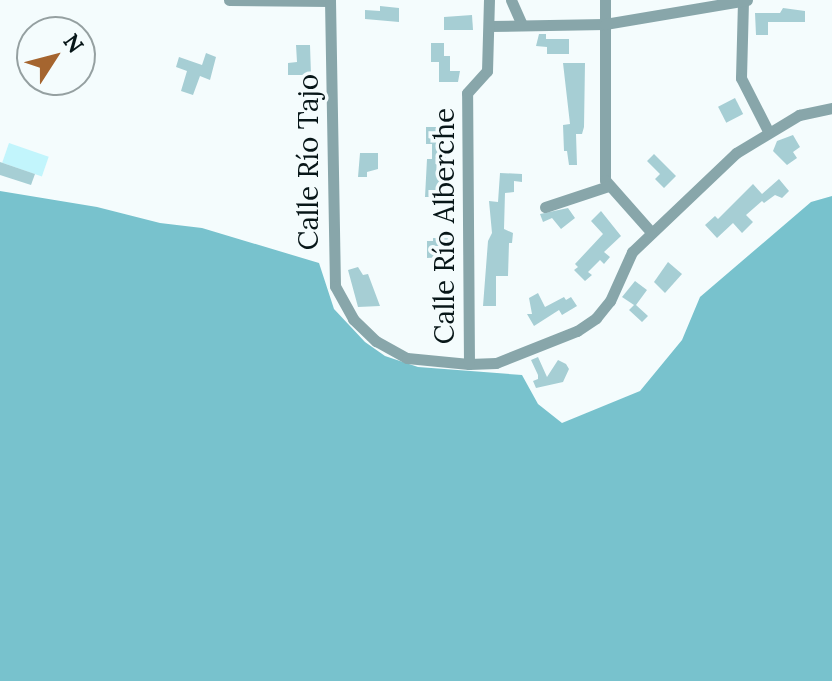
<!DOCTYPE html>
<meta charset="utf-8">
<style>
body{margin:0}
#map{position:relative;width:832px;height:681px;overflow:hidden;background:#f4fcfd;font-family:Lora,serif}
div>[style]{position:absolute}
.green>*{inset:0;background:#c2f5fc;transform-origin:0 0}
.forest>*{inset:0;background:#78c2cd}
.building>*{inset:0;background:#a6ced4;transform-origin:0 0}
.minor>*{height:11px;margin:-5.5px;padding:0 5.5px;transform-origin:5.5px;border-radius:5.5px;background:#88a6aa}
span{translate:-50% -50%;white-space:nowrap;text-align:center;line-height:1.15;-webkit-text-stroke:7px #f4fcfd;paint-order:stroke}
.street-label{font-size:28px;color:#071618}
.north{position:absolute;left:16px;top:16px;width:80px;height:80px;box-sizing:border-box;background:#f4fcfd;border:2px solid #95a0a1;border-radius:50%;rotate:54deg;font-size:22px;font-weight:700;line-height:32px;text-align:center;color:#071618}
.north::after{content:'';display:block;margin:auto;width:28px;height:36px;background:#a5652f;clip-path:polygon(50% 0,100% 100%,50% 72%,0 100%)}
</style>
<div id="map">
<div class="green">
<i style="left:9px;top:143px;width:42px;height:21px;rotate:19deg"></i>
</div>
<div class="forest">
<i style="clip-path:polygon(0 191px,97px 207px,160px 223px,202px 228px,319px 263px,334px 309px,365px 342px,385px 356px,418px 367px,522px 375px,538px 404px,562px 423px,640px 391px,682px 340px,700px 297px,811px 202px,832px 196px,832px 681px,0 681px)"></i>
</div>
<div class="building">
<i style="clip-path:polygon(380px 6px,399px 8px,399px 22px,365px 19px,365px 10px,380px 11px)"></i>
<i style="clip-path:polygon(783px 8px,805px 11px,805px 22px,768px 22px,768px 35px,756px 35px,755px 13px,780px 13px)"></i>
<i style="clip-path:polygon(472px 15px,473px 30px,444px 30px,444px 17px)"></i>
<i style="clip-path:polygon(539px 34px,546px 34px,546px 39px,569px 39px,569px 54px,547px 54px,547px 47px,536px 46px)"></i>
<i style="clip-path:polygon(431px 43px,444px 43px,444px 56px,450px 56px,450px 71px,460px 71px,458px 82px,439px 82px,439px 62px,431px 62px)"></i>
<i style="clip-path:polygon(296px 45px,310px 45px,311px 75px,288px 75px,288px 63px,297px 62px)"></i>
<i style="clip-path:polygon(206px 53px,216px 57px,210px 80px,200px 76px,193px 95px,181px 91px,187px 71px,176px 67px,179px 57px,202px 65px)"></i>
<i style="clip-path:polygon(563px 63px,585px 63px,584px 127px,582px 134px,576px 134px,577px 165px,569px 165px,567px 151px,564px 151px,563px 125px,570px 124px)"></i>
<i style="left:735px;top:98px;width:18px;height:19px;rotate:63deg"></i>
<i style="clip-path:polygon(426px 127px,450px 127px,450px 144px,444px 144px,447px 168px,444px 168px,444px 188px,439px 197px,425px 197px,427px 159px,432px 159px,432px 144px,426px 144px)"></i>
<i style="clip-path:polygon(793px 135px,800px 147px,793px 152px,797px 158px,787px 165px,773px 151px,777px 141px)"></i>
<i style="clip-path:polygon(360px 153px,378px 153px,378px 169px,367px 172px,367px 177px,358px 177px)"></i>
<i style="clip-path:polygon(654px 154px,676px 176px,664px 188px,655px 179px,660px 174px,647px 161px)"></i>
<i style="clip-path:polygon(0 162px,35px 174px,31px 185px,0 175px)"></i>
<i style="clip-path:polygon(500px 173px,522px 174px,522px 182px,514px 181px,514px 192px,505px 193px,504px 229px,513px 233px,512px 243px,509px 243px,508px 276px,496px 276px,496px 306px,483px 306px,488px 241px,492px 233px,489px 201px,498px 202px)"></i>
<i style="clip-path:polygon(779px 179px,789px 191px,782px 198px,775px 195px,764px 203px,762px 201px,746px 215px,753px 222px,742px 233px,733px 223px,717px 238px,705px 225px,715px 216px,718px 219px,753px 184px,762px 194px)"></i>
<i style="clip-path:polygon(568px 208px,575px 218px,561px 229px,552px 218px,543px 222px,540px 214px)"></i>
<i style="clip-path:polygon(601px 211px,621px 236px,604px 252px,610px 257px,604px 264px,600px 260px,588px 272px,592px 275px,585px 281px,574px 270px,578px 267px,575px 264px,603px 234px,591px 221px)"></i>
<i style="clip-path:polygon(433px 238px,448px 238px,443px 257px,427px 258px,427px 241px,433px 241px)"></i>
<i style="clip-path:polygon(668px 262px,682px 274px,665px 293px,654px 282px)"></i>
<i style="clip-path:polygon(358px 267px,363px 275px,368px 274px,380px 306px,358px 307px,348px 270px)"></i>
<i style="clip-path:polygon(635px 281px,647px 290px,636px 305px,648px 316px,642px 322px,629px 310px,634px 305px,622px 297px)"></i>
<i style="clip-path:polygon(538px 293px,545px 307px,564px 297px,566px 300px,571px 297px,577px 306px,562px 315px,559px 310px,534px 326px,527px 314px,532px 314px,529px 298px)"></i>
<i style="clip-path:polygon(538px 357px,547px 377px,558px 360px,566px 364px,569px 369px,563px 382px,536px 388px,533px 381px,538px 379px,538px 375px,531px 360px)"></i>
</div>
<div class="minor">
<i style="left:229px;top:0;width:101px;rotate:0.6deg"></i>
<i style="left:330px;top:0;width:286px;rotate:89deg"></i>
<i style="left:335px;top:286px;width:38px;rotate:61deg"></i>
<i style="left:353px;top:319px;width:32px;rotate:44deg"></i>
<i style="left:376px;top:341px;width:35px;rotate:29deg"></i>
<i style="left:407px;top:358px;width:62px;rotate:5.5deg"></i>
<i style="left:469px;top:364px;width:27px;rotate:-2deg"></i>
<i style="left:496px;top:363px;width:87px;rotate:-21.6deg"></i>
<i style="left:577px;top:331px;width:23px;rotate:-34deg"></i>
<i style="left:596px;top:318px;width:22px;rotate:-51deg"></i>
<i style="left:610px;top:301px;width:54px;rotate:-65.8deg"></i>
<i style="left:632px;top:252px;width:144px;rotate:-43.6deg"></i>
<i style="left:736px;top:153px;width:74px;rotate:-31.1deg"></i>
<i style="left:799px;top:115px;width:34px;rotate:-12deg"></i>
<i style="left:511px;top:0;width:27px;rotate:66deg"></i>
<i style="left:605px;top:0;width:180px;rotate:90deg"></i>
<i style="left:605px;top:180px;width:69px;rotate:48.5deg"></i>
<i style="left:743px;top:1px;width:77px;rotate:91.5deg"></i>
<i style="left:741px;top:78px;width:59px;rotate:63deg"></i>
<i style="left:489px;top:26px;width:116px;rotate:-1deg"></i>
<i style="left:605px;top:24px;width:144px;rotate:-9.6deg"></i>
<i style="left:545px;top:207px;width:66px;rotate:-18.4deg"></i>
<i style="left:469px;top:364px;width:271px;rotate:-90.4deg"></i>
<i style="left:467px;top:93px;width:30px;rotate:-48deg"></i>
<i style="left:487px;top:71px;width:71px;rotate:-88.4deg"></i>
</div>
<div class="street-label">
<span style="left:308px;top:162px;rotate:-90deg">Calle Río Tajo</span>
<span style="left:444px;top:226px;rotate:-90deg">Calle Río Alberche</span>
</div>
<div class="north">N</div>
</div>
